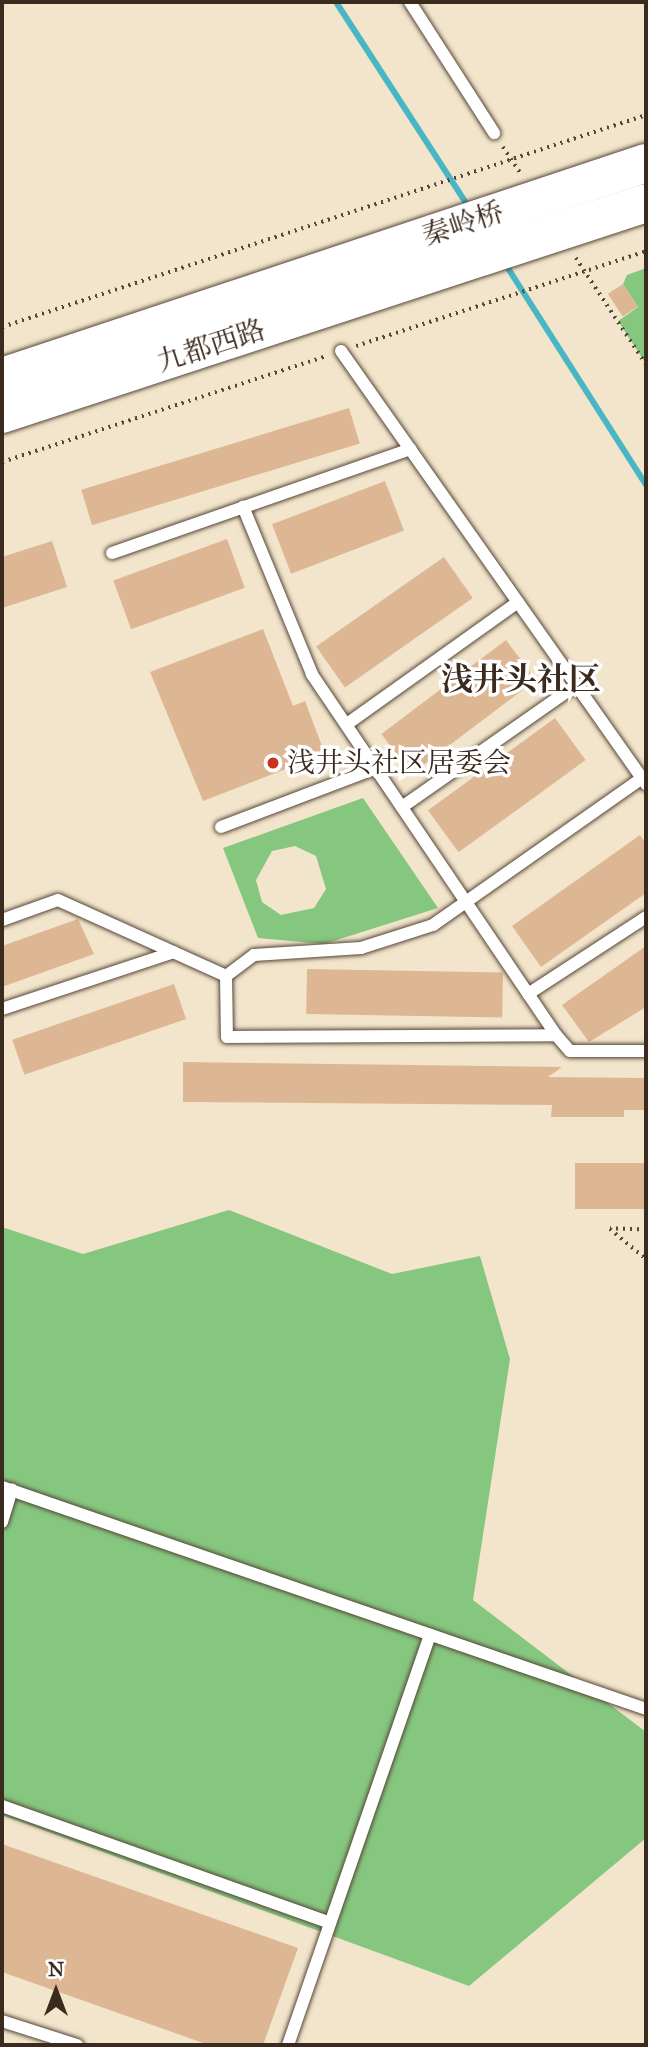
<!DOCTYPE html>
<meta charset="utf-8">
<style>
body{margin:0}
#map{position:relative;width:648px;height:2047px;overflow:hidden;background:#f2e5cb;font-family:"IM FELL Great Primer","Noto Serif SC",serif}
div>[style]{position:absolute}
.green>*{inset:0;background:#86c77f}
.stream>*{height:6px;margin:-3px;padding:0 3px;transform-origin:3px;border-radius:3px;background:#49b6c4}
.building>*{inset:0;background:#ddb794;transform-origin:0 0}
.path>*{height:3.5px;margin-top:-1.75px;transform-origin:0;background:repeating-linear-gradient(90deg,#564638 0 2px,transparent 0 7px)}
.roads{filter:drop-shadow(0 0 2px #564638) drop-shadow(0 0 2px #564638)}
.service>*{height:12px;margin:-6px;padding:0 6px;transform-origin:6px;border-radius:6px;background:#fff}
.primary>*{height:38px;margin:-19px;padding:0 19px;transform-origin:19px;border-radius:19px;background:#fff}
.dots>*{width:19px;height:19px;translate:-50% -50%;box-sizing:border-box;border:4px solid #fff;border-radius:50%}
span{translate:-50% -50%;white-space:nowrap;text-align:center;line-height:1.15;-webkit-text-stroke:7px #fff;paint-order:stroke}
.street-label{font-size:28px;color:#3b2a1e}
.poi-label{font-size:28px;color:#3b2a1e}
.left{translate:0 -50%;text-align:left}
.quarter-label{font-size:32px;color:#3b2a1e;font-weight:700}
.frame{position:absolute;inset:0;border:4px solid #3b2a1e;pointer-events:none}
.north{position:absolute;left:21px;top:1956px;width:70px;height:70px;-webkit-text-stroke:5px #fff;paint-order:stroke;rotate:0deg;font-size:19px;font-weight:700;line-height:28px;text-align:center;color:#3b2a1e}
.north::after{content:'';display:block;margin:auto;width:24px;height:32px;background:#3b2a1e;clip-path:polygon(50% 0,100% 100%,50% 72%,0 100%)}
</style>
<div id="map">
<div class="green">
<i style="clip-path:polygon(646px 268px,646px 364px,618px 321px,638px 307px,623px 284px,627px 275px)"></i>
<i style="clip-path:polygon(evenodd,363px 798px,438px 908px,324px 944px,258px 938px,223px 848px,363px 798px,295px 846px,316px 856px,326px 889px,314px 908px,281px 915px,262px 902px,256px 880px,272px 851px,295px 846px)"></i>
<i style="clip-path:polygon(229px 1210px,392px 1274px,480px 1256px,510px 1359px,473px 1600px,646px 1732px,646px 1838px,469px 1986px,2px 1815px,2px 1227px,83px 1254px)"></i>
</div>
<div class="stream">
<i style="left:336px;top:2px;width:247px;rotate:57.1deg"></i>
<i style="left:504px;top:262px;width:264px;rotate:57.5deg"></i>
</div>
<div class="building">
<i style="left:623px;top:284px;width:27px;height:18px;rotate:57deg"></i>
<i style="left:349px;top:408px;width:37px;height:280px;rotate:73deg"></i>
<i style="left:385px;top:481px;width:53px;height:121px;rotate:69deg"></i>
<i style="left:227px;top:539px;width:52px;height:121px;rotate:70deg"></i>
<i style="clip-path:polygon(52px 541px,67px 587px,2px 608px,2px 557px)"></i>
<i style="left:444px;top:557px;width:50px;height:156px;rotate:55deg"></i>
<i style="clip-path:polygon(263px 629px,293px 706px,305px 701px,325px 754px,203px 801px,150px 672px)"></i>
<i style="left:506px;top:640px;width:50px;height:156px;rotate:53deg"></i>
<i style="left:555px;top:718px;width:52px;height:157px;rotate:54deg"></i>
<i style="clip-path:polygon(640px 835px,646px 844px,646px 893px,541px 967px,512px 926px)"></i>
<i style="clip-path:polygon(78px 919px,94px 954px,2px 987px,2px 946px)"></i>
<i style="clip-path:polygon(646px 946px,646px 1007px,589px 1042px,562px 1005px)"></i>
<i style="left:307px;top:969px;width:196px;height:45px;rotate:1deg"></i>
<i style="left:174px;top:984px;width:37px;height:171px;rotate:71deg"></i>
<i style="clip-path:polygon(183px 1062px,562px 1067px,548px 1077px,646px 1078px,646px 1110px,624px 1110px,624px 1117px,551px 1117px,552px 1105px,183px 1102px)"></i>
<i style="left:575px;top:1163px;width:71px;height:46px"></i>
<i style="clip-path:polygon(2px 1844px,298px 1948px,263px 2045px,209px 2045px,2px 1972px)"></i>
</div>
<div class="path">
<i style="left:503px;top:147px;width:34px;rotate:56deg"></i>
<i style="left:576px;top:258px;width:127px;rotate:56.6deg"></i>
<i style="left:2px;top:327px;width:678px;rotate:-18.22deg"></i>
<i style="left:356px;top:346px;width:305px;rotate:-18.1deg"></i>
<i style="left:2px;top:462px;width:341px;rotate:-18.1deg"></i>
<i style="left:646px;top:1230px;width:36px;rotate:-178deg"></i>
<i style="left:610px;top:1229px;width:47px;rotate:39.8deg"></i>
</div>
<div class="roads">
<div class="service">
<i style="left:410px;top:2px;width:156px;rotate:57.3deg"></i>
<i style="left:341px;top:351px;width:530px;rotate:54.84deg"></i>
<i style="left:112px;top:553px;width:316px;rotate:-19.2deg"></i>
<i style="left:347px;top:724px;width:210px;rotate:-35.5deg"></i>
<i style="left:402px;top:807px;width:213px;rotate:-35deg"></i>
<i style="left:221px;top:827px;width:166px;rotate:-20.8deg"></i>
<i style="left:2px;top:920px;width:59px;rotate:-19.7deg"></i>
<i style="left:58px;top:900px;width:184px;rotate:24.3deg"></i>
<i style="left:226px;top:976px;width:61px;rotate:89.1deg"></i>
<i style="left:227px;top:1037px;width:329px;rotate:-0.3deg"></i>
<i style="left:556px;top:1035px;width:436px;rotate:-124.1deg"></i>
<i style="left:312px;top:674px;width:181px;rotate:-112.4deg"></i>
<i style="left:226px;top:976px;width:35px;rotate:-37deg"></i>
<i style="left:254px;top:955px;width:107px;rotate:-3.7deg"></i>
<i style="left:361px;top:948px;width:76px;rotate:-17.7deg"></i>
<i style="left:433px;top:925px;width:256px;rotate:-35.1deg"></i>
<i style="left:528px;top:994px;width:141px;rotate:-33.1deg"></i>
<i style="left:2px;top:1009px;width:181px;rotate:-18.3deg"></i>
<i style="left:556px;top:1035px;width:21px;rotate:49deg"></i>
<i style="left:570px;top:1051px;width:76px"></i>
<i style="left:2px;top:1487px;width:681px;rotate:19.02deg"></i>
<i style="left:2px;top:1522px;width:34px;rotate:-73deg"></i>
<i style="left:2px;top:1806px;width:348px;rotate:19.6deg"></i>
<i style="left:2px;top:2021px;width:79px;rotate:17.7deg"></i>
<i style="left:288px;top:2045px;width:434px;rotate:-70.9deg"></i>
</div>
<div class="primary">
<i style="left:2px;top:377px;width:679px;rotate:-18.38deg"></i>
<i style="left:2px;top:414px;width:678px;rotate:-18.14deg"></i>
</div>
</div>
<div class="dots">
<i style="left:273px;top:763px;background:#c8321e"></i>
</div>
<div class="street-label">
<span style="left:463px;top:224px;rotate:-18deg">秦岭桥</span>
<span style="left:211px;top:346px;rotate:-18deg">九都西路</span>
</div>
<div class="poi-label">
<span class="left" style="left:287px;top:763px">浅井头社区居委会</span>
</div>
<div class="quarter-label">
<span style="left:521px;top:680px">浅井头社区</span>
</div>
<div class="frame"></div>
<div class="north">N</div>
</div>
